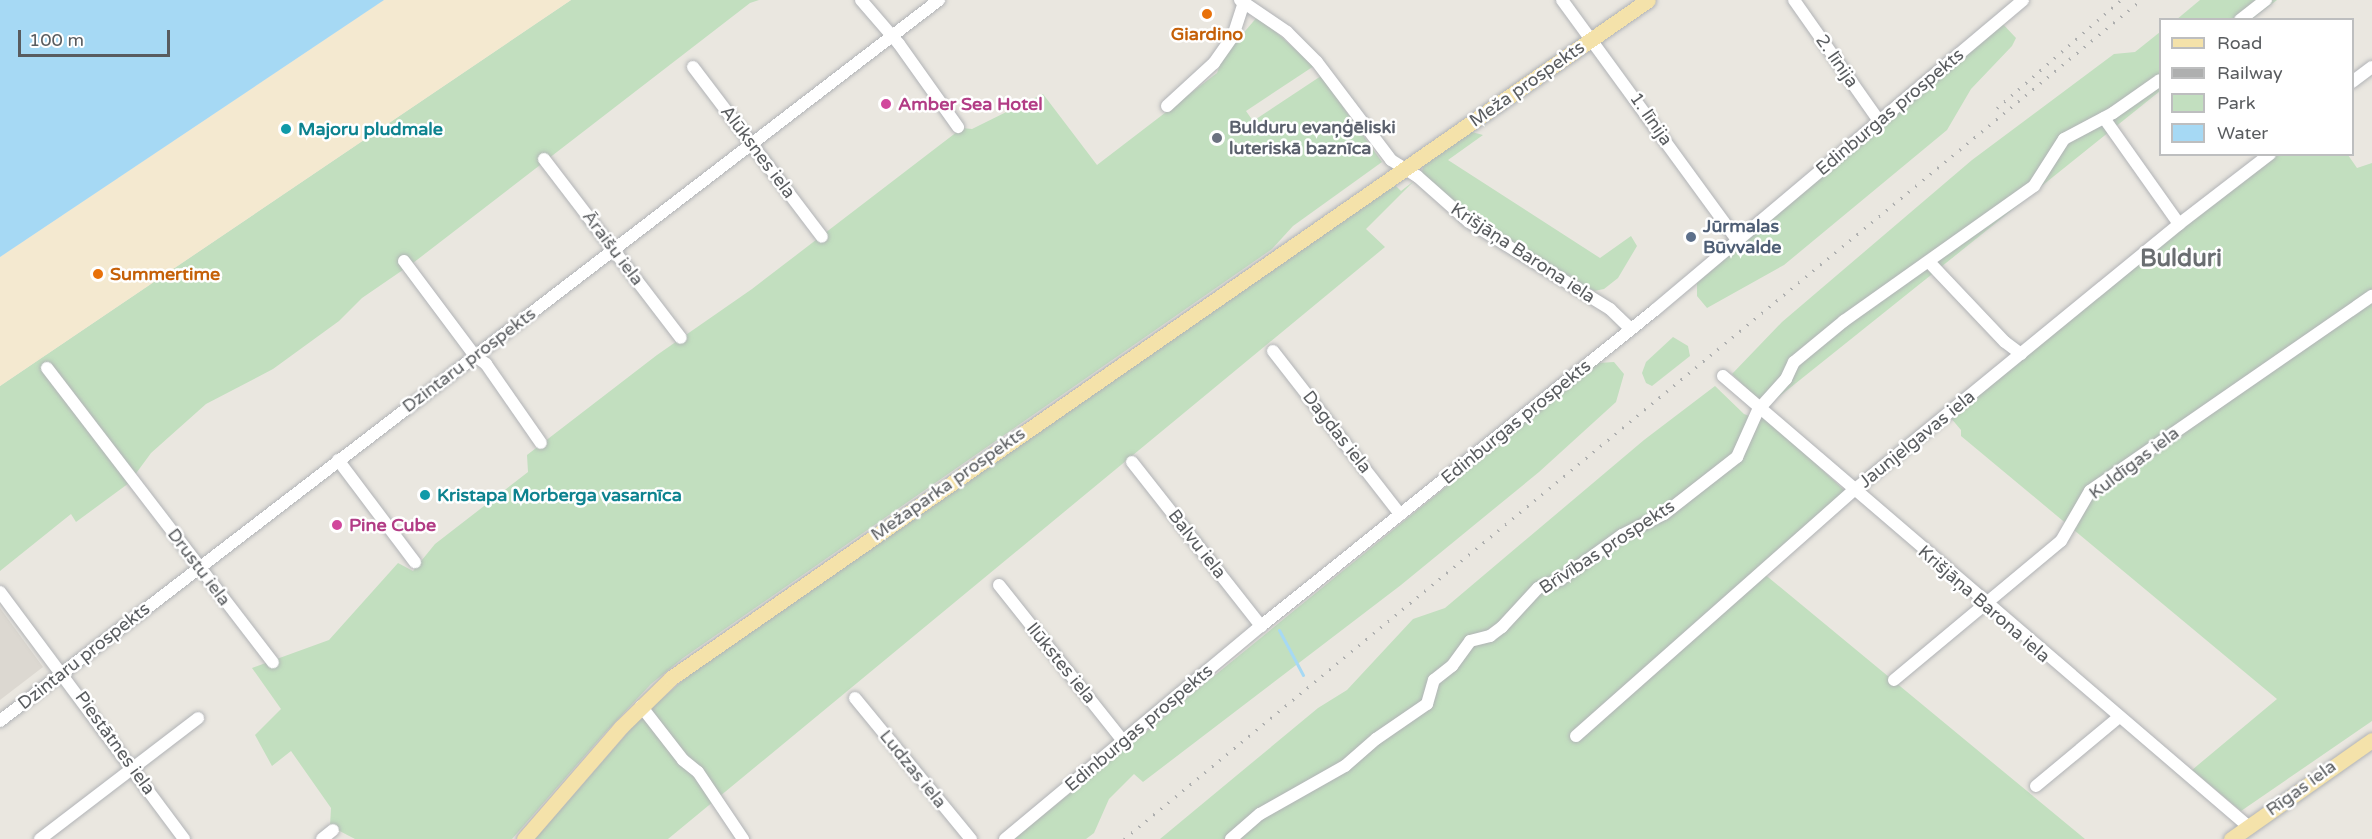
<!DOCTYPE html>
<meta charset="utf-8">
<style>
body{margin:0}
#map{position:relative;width:2372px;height:839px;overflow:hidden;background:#eae7e0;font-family:"Varela Round",sans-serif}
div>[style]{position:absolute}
.education>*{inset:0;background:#dcd8d1}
.green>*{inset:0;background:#c2dfbf}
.sand>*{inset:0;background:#f4e9d0}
.water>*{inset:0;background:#a6d9f4}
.stream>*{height:3px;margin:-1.5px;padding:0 1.5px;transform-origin:1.5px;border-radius:1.5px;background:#a6d9f4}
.roads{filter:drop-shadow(0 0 2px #b1b3b6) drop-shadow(0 0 2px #b1b3b6)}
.minor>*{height:12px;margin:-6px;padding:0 6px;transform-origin:6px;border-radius:6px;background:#fff}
.major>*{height:15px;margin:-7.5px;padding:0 7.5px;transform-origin:7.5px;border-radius:7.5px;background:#f4e2aa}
.rail>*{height:3px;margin-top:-1.5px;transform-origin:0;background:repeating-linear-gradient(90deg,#aeafaf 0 1.5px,transparent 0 9.5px)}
.dots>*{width:16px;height:16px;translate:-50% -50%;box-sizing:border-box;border:3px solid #fff;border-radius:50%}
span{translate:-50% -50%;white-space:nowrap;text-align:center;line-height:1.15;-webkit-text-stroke:5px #fff;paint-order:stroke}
.food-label{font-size:18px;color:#c56008;font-weight:700}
.left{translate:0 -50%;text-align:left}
.street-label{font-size:18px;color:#595c5f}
.hotel-label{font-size:18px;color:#b23c85;font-weight:700}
.worship-label{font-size:18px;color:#5b616d;font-weight:700}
.culture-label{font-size:18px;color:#0d838f;font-weight:700}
.service-label{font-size:18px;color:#4e5e75;font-weight:700}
.district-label{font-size:24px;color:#6a6e71;font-weight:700}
.legend{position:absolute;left:2159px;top:18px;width:195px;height:138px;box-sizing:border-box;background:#fff;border:2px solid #bdbebf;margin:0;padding:8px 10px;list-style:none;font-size:18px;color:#595c5f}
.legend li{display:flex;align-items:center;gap:12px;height:30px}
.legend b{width:30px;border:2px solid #bdbebf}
.scale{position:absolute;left:18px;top:30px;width:152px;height:27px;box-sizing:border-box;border:3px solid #595c5f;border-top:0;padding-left:8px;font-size:18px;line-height:21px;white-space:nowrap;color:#595c5f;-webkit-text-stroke:4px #fff;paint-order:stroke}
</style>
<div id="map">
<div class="education">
<i style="clip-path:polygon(0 608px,43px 667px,0 700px)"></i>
</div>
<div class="green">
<i style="clip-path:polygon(571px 0,759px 0,750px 3px,413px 263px,362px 298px,339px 321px,273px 369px,206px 404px,151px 453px,129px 483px,76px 522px,71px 514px,0 571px,0 386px)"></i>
<i style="clip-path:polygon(2200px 0,2277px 0,2252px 19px,2176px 20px)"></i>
<i style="clip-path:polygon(1258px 16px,1314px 66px,1246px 111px,1253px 121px,1321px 76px,1382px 162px,1293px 226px,1272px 249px,683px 658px,651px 684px,603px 735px,512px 839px,355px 839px,330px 826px,331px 808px,291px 751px,272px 766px,255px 735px,281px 709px,252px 668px,329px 640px,398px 563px,413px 571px,435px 544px,528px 472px,527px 455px,657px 355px,752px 289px,962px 128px,972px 129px,1043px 94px,1097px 165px,1217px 73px,1223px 57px)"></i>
<i style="clip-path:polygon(2001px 22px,2016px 38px,2012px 46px,1971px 89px,1947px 130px,1784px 265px,1707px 308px,1697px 296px,1697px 283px)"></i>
<i style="clip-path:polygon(2160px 32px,2160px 91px,1941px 267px,1766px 407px,1732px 374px,1782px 322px,1972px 160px,2114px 54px,2135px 52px)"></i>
<i style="clip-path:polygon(1472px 132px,1483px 135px,1448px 160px,1600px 258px,1631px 236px,1637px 246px,1618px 278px,1604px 289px,1594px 291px,1474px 221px,1422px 173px,1423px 166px)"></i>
<i style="clip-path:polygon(2270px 155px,2348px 155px,2357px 168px,2372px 163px,2372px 721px,2241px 811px,2192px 770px,2277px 699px,1961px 436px,1961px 430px,1950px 417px)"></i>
<i style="clip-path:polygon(1414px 181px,1366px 229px,1385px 247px,668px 839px,535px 839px,643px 715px,704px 662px,1395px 185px,1401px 191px)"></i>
<i style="clip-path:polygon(1673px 337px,1688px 346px,1690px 356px,1652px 386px,1646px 383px,1642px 373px,1646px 362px)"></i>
<i style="clip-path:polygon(1614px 362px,1624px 374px,1616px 402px,1539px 472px,1401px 585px,1143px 782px,1134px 774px,1109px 799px,1094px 833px,1086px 839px,1014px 839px,1598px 363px)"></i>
<i style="clip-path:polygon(1715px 386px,1744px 414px,1754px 418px,1758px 410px,1845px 491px,1757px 568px,2085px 839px,1160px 839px,1318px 708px,1347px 690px,1413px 619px,1445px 608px,1644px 440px)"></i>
</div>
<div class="sand">
<i style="clip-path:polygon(384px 0,571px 0,0 386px,0 257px)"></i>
</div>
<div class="water">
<i style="clip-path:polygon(0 0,384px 0,0 257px)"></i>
</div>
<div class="stream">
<i style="left:1279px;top:630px;width:51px;rotate:61.9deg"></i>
</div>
<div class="roads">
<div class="minor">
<i style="left:861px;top:0;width:58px;rotate:49.2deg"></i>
<i style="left:899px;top:44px;width:102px;rotate:54.6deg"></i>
<i style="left:1240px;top:0;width:57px;rotate:34.2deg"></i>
<i style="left:1287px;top:32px;width:42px;rotate:45deg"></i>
<i style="left:1317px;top:62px;width:123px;rotate:52.9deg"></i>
<i style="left:1391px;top:160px;width:31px;rotate:32deg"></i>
<i style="left:1417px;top:176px;width:69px;rotate:41.5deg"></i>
<i style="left:1469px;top:222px;width:166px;rotate:31.7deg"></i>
<i style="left:1610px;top:309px;width:29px;rotate:44deg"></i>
<i style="left:1562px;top:0;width:297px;rotate:53.9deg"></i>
<i style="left:1794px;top:0;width:148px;rotate:54.9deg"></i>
<i style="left:2240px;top:20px;width:33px;rotate:-38deg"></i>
<i style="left:693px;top:67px;width:213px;rotate:52.8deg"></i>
<i style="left:2352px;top:82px;width:25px;rotate:-37deg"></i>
<i style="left:1167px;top:106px;width:64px;rotate:-42.5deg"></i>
<i style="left:1214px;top:63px;width:33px;rotate:-55deg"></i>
<i style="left:1233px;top:36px;width:38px;rotate:-72deg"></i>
<i style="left:2104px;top:118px;width:130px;rotate:54.7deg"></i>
<i style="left:544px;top:159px;width:225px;rotate:52.6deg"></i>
<i style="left:404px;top:261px;width:119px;rotate:53.2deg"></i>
<i style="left:475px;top:356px;width:14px;rotate:36deg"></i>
<i style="left:486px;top:364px;width:96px;rotate:55.2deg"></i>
<i style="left:1929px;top:262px;width:110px;rotate:46.5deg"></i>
<i style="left:2005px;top:342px;width:20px;rotate:37deg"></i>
<i style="left:1273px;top:351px;width:207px;rotate:52.1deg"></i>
<i style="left:47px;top:368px;width:371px;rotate:52.5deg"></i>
<i style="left:1723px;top:376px;width:693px;rotate:40.61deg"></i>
<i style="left:338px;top:460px;width:128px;rotate:53deg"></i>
<i style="left:1132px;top:462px;width:209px;rotate:51.8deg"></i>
<i style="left:999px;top:585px;width:199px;rotate:51.5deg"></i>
<i style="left:0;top:592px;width:308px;rotate:53.3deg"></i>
<i style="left:1894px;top:680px;width:217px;rotate:-39.8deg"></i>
<i style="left:2061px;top:541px;width:58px;rotate:-59.9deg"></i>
<i style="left:2090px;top:491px;width:343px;rotate:-34.7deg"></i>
<i style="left:855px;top:698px;width:183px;rotate:50.6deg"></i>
<i style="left:641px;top:706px;width:68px;rotate:52.1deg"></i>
<i style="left:683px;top:760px;width:19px;rotate:39deg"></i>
<i style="left:698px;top:772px;width:81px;rotate:56.1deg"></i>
<i style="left:0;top:721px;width:1184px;rotate:-37.52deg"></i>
<i style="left:1576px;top:736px;width:370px;rotate:-41.5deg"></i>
<i style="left:1853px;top:491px;width:421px;rotate:-39.3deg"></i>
<i style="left:2179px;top:224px;width:115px;rotate:-37.6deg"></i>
<i style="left:2036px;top:786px;width:107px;rotate:-39.7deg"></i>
<i style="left:40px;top:839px;width:199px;rotate:-37.4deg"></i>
<i style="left:322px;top:839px;width:14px;rotate:-39deg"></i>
<i style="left:1005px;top:839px;width:333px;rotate:-39.8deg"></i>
<i style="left:1261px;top:626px;width:505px;rotate:-38.73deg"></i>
<i style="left:1655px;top:310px;width:481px;rotate:-40.1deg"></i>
<i style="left:1231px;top:839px;width:38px;rotate:-41deg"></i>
<i style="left:1260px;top:814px;width:98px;rotate:-29.5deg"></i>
<i style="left:1345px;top:766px;width:41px;rotate:-41.1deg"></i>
<i style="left:1376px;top:739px;width:62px;rotate:-34.5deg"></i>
<i style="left:1427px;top:704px;width:25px;rotate:-74deg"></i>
<i style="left:1434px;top:680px;width:23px;rotate:-38deg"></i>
<i style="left:1452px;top:666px;width:31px;rotate:-54deg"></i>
<i style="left:1470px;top:641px;width:21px;rotate:-14deg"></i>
<i style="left:1490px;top:636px;width:15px;rotate:-37deg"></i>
<i style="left:1502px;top:627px;width:53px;rotate:-47.3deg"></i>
<i style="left:1538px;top:588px;width:25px;rotate:-21deg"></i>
<i style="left:1561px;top:579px;width:75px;rotate:-35.8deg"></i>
<i style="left:1622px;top:535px;width:47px;rotate:-26.6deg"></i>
<i style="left:1664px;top:514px;width:93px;rotate:-38deg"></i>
<i style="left:1737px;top:457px;width:51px;rotate:-65.9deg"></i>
<i style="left:1758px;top:410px;width:42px;rotate:-47.9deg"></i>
<i style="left:1786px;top:379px;width:19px;rotate:-65deg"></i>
<i style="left:1794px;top:362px;width:65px;rotate:-39.4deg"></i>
<i style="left:1844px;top:321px;width:233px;rotate:-35.4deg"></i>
<i style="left:2034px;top:186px;width:56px;rotate:-57.4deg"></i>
<i style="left:2064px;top:139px;width:55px;rotate:-28deg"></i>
<i style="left:2113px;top:113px;width:57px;rotate:-35.1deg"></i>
</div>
<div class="major">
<i style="left:524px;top:839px;width:148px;rotate:-49.1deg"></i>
<i style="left:621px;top:727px;width:70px;rotate:-44.4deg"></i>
<i style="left:671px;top:678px;width:1189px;rotate:-34.76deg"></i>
<i style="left:2231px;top:839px;width:172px;rotate:-35.1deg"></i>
</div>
</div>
<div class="rail">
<i style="left:1997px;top:108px;width:164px;rotate:-41.1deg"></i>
<i style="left:1124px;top:839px;width:1318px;rotate:-39.52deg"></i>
</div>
<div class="dots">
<i style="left:1207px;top:14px;background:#e8710a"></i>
<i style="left:886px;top:104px;background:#d1479c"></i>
<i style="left:286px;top:129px;background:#0f9aa8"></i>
<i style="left:1217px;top:138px;background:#6b7280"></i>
<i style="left:1691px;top:237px;background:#5c6f8a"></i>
<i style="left:98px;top:274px;background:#e8710a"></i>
<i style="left:425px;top:495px;background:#0f9aa8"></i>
<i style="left:337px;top:525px;background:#d1479c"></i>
</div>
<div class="food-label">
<span style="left:1207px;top:34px">Giardino</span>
<span class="left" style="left:110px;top:274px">Summertime</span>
</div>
<div class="street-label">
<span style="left:1837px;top:61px;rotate:55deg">2. līnija</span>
<span style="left:1527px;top:84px;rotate:-35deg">Meža prospekts</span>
<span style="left:1890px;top:112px;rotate:-40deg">Edinburgas prospekts</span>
<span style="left:1651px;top:119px;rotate:55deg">1. līnija</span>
<span style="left:758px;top:152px;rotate:53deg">Alūksnes iela</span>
<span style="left:613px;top:248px;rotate:53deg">Āraišu iela</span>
<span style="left:1523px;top:253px;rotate:33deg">Krišjāņa Barona iela</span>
<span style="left:469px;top:360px;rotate:-37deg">Dzintaru prospekts</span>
<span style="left:1516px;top:422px;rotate:-39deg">Edinburgas prospekts</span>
<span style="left:1337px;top:432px;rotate:52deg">Dagdas iela</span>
<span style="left:1917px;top:439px;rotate:-39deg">Jaunjelgavas iela</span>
<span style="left:2134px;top:463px;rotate:-37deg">Kuldīgas iela</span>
<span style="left:948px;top:484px;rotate:-35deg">Mežaparka prospekts</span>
<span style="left:1197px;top:544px;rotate:52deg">Balvu iela</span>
<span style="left:1607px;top:547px;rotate:-33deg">Brīvības prospekts</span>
<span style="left:199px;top:567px;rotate:53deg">Drustu iela</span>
<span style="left:1984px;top:604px;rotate:41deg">Krišjāņa Barona iela</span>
<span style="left:84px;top:656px;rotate:-38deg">Dzintaru prospekts</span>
<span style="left:1061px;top:663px;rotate:51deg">Ilūkstes iela</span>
<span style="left:1139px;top:728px;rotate:-40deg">Edinburgas prospekts</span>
<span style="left:115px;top:743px;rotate:54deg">Piestātnes iela</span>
<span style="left:913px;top:769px;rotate:51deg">Ludzas iela</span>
<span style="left:2301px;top:788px;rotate:-36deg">Rīgas iela</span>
</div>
<div class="hotel-label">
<span class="left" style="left:898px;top:104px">Amber Sea Hotel</span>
<span class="left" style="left:349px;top:525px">Pine Cube</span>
</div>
<div class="worship-label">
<span class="left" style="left:1229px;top:138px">Bulduru evaņģēliski<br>luteriskā baznīca</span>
</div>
<div class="culture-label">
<span class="left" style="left:298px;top:129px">Majoru pludmale</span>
<span class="left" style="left:437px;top:495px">Kristapa Morberga vasarnīca</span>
</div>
<div class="service-label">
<span class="left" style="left:1703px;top:237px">Jūrmalas<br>Būvvalde</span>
</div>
<div class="district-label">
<span style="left:2181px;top:259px">Bulduri</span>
</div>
<ul class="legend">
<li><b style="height:8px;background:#f4e2aa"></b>Road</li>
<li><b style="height:8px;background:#aeafaf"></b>Railway</li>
<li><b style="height:16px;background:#c2dfbf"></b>Park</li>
<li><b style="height:16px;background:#a6d9f4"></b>Water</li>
</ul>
<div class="scale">100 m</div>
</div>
